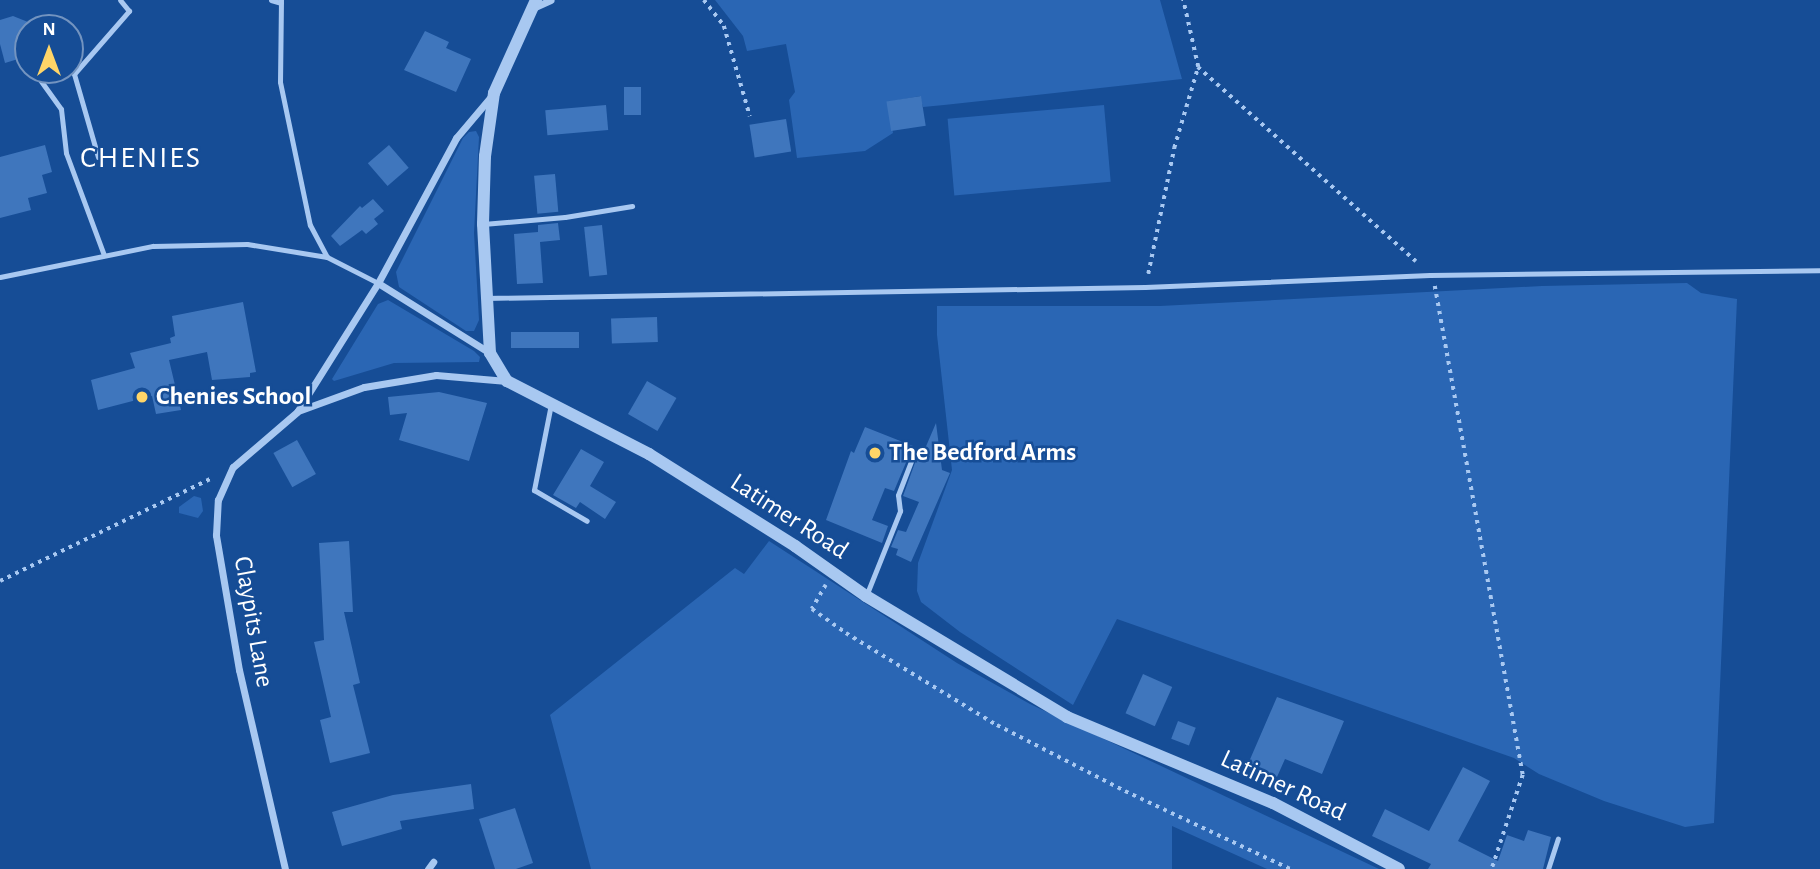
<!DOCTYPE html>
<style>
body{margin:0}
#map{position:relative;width:1820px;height:869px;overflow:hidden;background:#164d96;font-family:"Alegreya Sans",sans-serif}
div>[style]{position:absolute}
.green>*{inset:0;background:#2a66b4;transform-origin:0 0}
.building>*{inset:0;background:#3f76bd;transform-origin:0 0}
.path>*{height:3.5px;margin-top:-1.75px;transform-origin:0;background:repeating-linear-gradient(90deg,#a8c8f1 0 3.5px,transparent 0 8.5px)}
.service>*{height:5px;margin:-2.5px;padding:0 2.5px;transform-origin:2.5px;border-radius:2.5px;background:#a8c8f1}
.minor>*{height:7px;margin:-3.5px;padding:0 3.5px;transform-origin:3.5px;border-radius:3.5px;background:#a8c8f1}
.tertiary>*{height:12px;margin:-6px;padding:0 6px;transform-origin:6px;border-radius:6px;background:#a8c8f1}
.dots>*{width:19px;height:19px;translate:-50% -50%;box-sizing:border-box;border:4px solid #164d96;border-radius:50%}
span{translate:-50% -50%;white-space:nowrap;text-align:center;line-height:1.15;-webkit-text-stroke:5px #164d96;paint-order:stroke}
.poi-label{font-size:26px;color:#fff;font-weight:700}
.left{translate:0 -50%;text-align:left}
.street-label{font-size:26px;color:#fff}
.quarter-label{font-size:30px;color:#fff;letter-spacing:2px}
.north{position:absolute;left:14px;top:14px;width:70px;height:70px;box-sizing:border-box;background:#164d96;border:2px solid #7394c0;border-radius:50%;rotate:0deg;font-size:19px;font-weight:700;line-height:28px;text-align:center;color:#fff}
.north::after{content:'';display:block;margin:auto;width:24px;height:32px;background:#ffd568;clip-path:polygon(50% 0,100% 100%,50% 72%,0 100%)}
</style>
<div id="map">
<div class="green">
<i style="clip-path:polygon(715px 0,1160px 0,1182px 79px,944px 105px,923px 107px,920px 96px,888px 102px,893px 133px,865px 151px,797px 158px,789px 100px,795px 92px,786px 44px,747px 51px,743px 36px)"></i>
<i style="left:1104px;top:105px;width:77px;height:157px;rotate:85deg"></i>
<i style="clip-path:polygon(476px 131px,479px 137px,474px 233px,479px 320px,474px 331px,466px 331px,399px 287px,396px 272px,463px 138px,469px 132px)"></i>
<i style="clip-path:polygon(1687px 283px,1701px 293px,1737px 299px,1714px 823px,1685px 827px,1604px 801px,1539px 774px,1514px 758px,1117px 619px,1073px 705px,960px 632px,921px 602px,917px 591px,918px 563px,952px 470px,937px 335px,937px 306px,1160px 306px,1542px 286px)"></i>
<i style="clip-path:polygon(388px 300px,474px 351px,480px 357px,479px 362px,394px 363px,334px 381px,332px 379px,378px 304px)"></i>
<i style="clip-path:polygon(194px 496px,201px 498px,203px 511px,198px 518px,179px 513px,179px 507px)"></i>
<i style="clip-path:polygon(769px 541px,957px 663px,1030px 704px,1379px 869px,1267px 869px,1172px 826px,1172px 869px,591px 869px,550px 715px,735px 568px,744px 574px)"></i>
</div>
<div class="building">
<i style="clip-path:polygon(13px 16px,28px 22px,28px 56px,5px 63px,0 44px,0 20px)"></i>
<i style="clip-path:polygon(425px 31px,449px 42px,446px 48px,471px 59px,456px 92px,404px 70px)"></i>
<i style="left:624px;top:87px;width:17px;height:28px"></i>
<i style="left:921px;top:96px;width:30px;height:35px;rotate:81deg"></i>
<i style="left:606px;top:105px;width:25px;height:61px;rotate:85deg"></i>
<i style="left:786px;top:119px;width:33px;height:37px;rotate:81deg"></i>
<i style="clip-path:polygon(45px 145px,52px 172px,42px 175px,47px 193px,28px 198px,31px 210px,0 218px,0 157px)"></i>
<i style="left:389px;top:145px;width:30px;height:28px;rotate:49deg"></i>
<i style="left:555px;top:174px;width:38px;height:21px;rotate:85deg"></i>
<i style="clip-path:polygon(373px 199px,384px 211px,374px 219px,378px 224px,366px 234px,362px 230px,340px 246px,331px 236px,360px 206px,362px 208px)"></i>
<i style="clip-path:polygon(558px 223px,560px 240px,540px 242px,543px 283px,517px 284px,514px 234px,538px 232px,538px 225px)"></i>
<i style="left:602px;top:225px;width:50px;height:18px;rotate:84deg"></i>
<i style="clip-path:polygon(243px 302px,256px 372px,250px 373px,250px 377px,212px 380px,207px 352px,169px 360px,181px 410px,156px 414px,152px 396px,98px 410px,91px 380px,135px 368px,130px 353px,171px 343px,170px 338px,175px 336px,172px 316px)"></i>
<i style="left:657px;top:317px;width:25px;height:46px;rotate:88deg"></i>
<i style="left:579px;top:332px;width:16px;height:68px;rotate:90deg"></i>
<i style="left:647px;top:381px;width:34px;height:38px;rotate:30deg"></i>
<i style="clip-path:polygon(439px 392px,487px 403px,469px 461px,399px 440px,407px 413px,390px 415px,388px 397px)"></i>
<i style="clip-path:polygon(936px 423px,942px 470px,950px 473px,911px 562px,896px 555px,898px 549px,891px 547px,898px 530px,906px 532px,919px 502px,903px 496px,920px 449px,924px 451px)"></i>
<i style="clip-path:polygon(865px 427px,913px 446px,894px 491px,885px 488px,872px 520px,888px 526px,882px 543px,826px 520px,851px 451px,854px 453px)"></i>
<i style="left:297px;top:440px;width:39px;height:27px;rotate:61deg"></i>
<i style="clip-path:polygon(581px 449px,604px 462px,590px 486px,616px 502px,605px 519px,580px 502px,576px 508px,553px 495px)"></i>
<i style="clip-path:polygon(349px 541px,353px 612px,344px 612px,360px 683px,353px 685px,370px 753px,330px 763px,320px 720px,331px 717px,314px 642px,324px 640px,319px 543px)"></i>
<i style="left:1143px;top:674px;width:32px;height:43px;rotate:24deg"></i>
<i style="clip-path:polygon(1277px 697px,1344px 721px,1322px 774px,1285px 759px,1277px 777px,1248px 764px)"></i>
<i style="left:1178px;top:721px;width:19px;height:19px;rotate:21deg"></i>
<i style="clip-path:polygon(1463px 767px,1490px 781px,1458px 841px,1498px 861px,1507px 835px,1524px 841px,1528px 830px,1551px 837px,1543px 869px,1428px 869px,1431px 864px,1372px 836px,1385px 809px,1429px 831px)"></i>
<i style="clip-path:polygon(471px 784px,474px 809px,400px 821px,402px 829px,342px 846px,332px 812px,393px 795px)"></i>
<i style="clip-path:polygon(515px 808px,533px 863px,516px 869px,495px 869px,479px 819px)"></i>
</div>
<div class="path">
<i style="left:704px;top:0;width:33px;rotate:52deg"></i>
<i style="left:724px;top:26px;width:94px;rotate:73.9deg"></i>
<i style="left:1198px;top:67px;width:292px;rotate:41.7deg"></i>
<i style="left:1148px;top:274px;width:129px;rotate:-78.3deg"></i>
<i style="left:1174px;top:148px;width:84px;rotate:-73.5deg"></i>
<i style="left:1198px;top:67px;width:69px;rotate:-102.6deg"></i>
<i style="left:1435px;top:286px;width:497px;rotate:79.8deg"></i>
<i style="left:1523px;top:775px;width:99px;rotate:108.3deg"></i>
<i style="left:0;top:581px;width:236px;rotate:-25.9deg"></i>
<i style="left:826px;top:585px;width:28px;rotate:120deg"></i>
<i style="left:812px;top:609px;width:42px;rotate:35.2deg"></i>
<i style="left:846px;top:633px;width:177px;rotate:31.4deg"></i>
<i style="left:997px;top:725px;width:144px;rotate:27.3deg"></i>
<i style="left:1125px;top:791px;width:183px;rotate:25.3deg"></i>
</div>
<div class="service">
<i style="left:271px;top:0;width:10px;rotate:17deg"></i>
<i style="left:281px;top:0;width:82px;rotate:90.7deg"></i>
<i style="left:280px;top:82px;width:146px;rotate:78.2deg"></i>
<i style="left:310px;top:225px;width:36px;rotate:62deg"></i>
<i style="left:33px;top:70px;width:48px;rotate:54.3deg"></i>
<i style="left:61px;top:109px;width:44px;rotate:83.5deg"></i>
<i style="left:66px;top:153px;width:109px;rotate:69.6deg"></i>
<i style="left:98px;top:157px;width:86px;rotate:-106.1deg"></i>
<i style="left:74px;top:74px;width:84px;rotate:-48.9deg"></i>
<i style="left:129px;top:11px;width:14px;rotate:-129deg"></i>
<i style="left:483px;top:224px;width:82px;rotate:-4.9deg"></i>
<i style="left:565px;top:217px;width:68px;rotate:-9.3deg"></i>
<i style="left:0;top:277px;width:156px;rotate:-11.5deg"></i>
<i style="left:153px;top:246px;width:94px;rotate:-1.2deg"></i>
<i style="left:247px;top:244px;width:81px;rotate:9.2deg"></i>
<i style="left:327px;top:257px;width:57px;rotate:27deg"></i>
<i style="left:486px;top:298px;width:659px;rotate:-0.96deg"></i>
<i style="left:1145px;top:287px;width:285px;rotate:-2.4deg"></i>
<i style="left:1430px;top:275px;width:390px;rotate:-0.7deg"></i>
<i style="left:551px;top:404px;width:88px;rotate:101.2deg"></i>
<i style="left:534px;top:490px;width:61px;rotate:30.3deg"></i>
<i style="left:866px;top:596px;width:92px;rotate:-68.2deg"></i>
<i style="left:900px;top:511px;width:16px;rotate:-97deg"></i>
<i style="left:898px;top:495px;width:47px;rotate:-68.9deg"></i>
<i style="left:1548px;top:869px;width:32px;rotate:-72deg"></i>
</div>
<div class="minor">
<i style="left:535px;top:7px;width:17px;rotate:-24deg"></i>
<i style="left:378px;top:283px;width:132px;rotate:32deg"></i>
<i style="left:298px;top:411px;width:70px;rotate:-20deg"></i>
<i style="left:364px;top:387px;width:73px;rotate:-9.5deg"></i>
<i style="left:436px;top:375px;width:71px;rotate:4.8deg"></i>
<i style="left:285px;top:869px;width:204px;rotate:-103deg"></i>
<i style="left:239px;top:670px;width:137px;rotate:-99.7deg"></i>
<i style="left:216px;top:535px;width:35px;rotate:-87deg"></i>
<i style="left:218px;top:500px;width:36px;rotate:-66deg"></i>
<i style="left:233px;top:467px;width:84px;rotate:-40.7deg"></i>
<i style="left:297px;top:412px;width:152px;rotate:-57.9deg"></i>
<i style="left:378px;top:283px;width:165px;rotate:-61.7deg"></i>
<i style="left:456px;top:138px;width:57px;rotate:-49.9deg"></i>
<i style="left:428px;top:869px;width:9px;rotate:-54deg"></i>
</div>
<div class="tertiary">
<i style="left:536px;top:0;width:102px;rotate:114.3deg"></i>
<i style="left:494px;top:93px;width:64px;rotate:98.1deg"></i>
<i style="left:485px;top:156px;width:68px;rotate:91.7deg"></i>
<i style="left:483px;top:224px;width:129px;rotate:86.9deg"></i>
<i style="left:490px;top:353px;width:33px;rotate:59deg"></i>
<i style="left:507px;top:381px;width:160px;rotate:27.2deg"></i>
<i style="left:649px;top:454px;width:173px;rotate:32.2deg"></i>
<i style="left:795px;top:546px;width:87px;rotate:35.2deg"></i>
<i style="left:866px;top:596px;width:235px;rotate:31deg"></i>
<i style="left:1067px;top:717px;width:223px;rotate:22.7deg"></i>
<i style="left:1273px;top:803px;width:142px;rotate:27.6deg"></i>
</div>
<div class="dots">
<i style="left:142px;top:397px;background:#ffd568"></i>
<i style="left:875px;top:453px;background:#ffd568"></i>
</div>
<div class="poi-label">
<span class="left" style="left:156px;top:397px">Chenies School</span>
<span class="left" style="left:889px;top:453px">The Bedford Arms</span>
</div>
<div class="street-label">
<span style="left:789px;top:517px;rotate:33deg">Latimer Road</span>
<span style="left:253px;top:622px;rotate:80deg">Claypits Lane</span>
<span style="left:1283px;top:786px;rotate:25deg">Latimer Road</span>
</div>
<div class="quarter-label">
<span style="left:141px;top:158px">CHENIES</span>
</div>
<div class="north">N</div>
</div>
